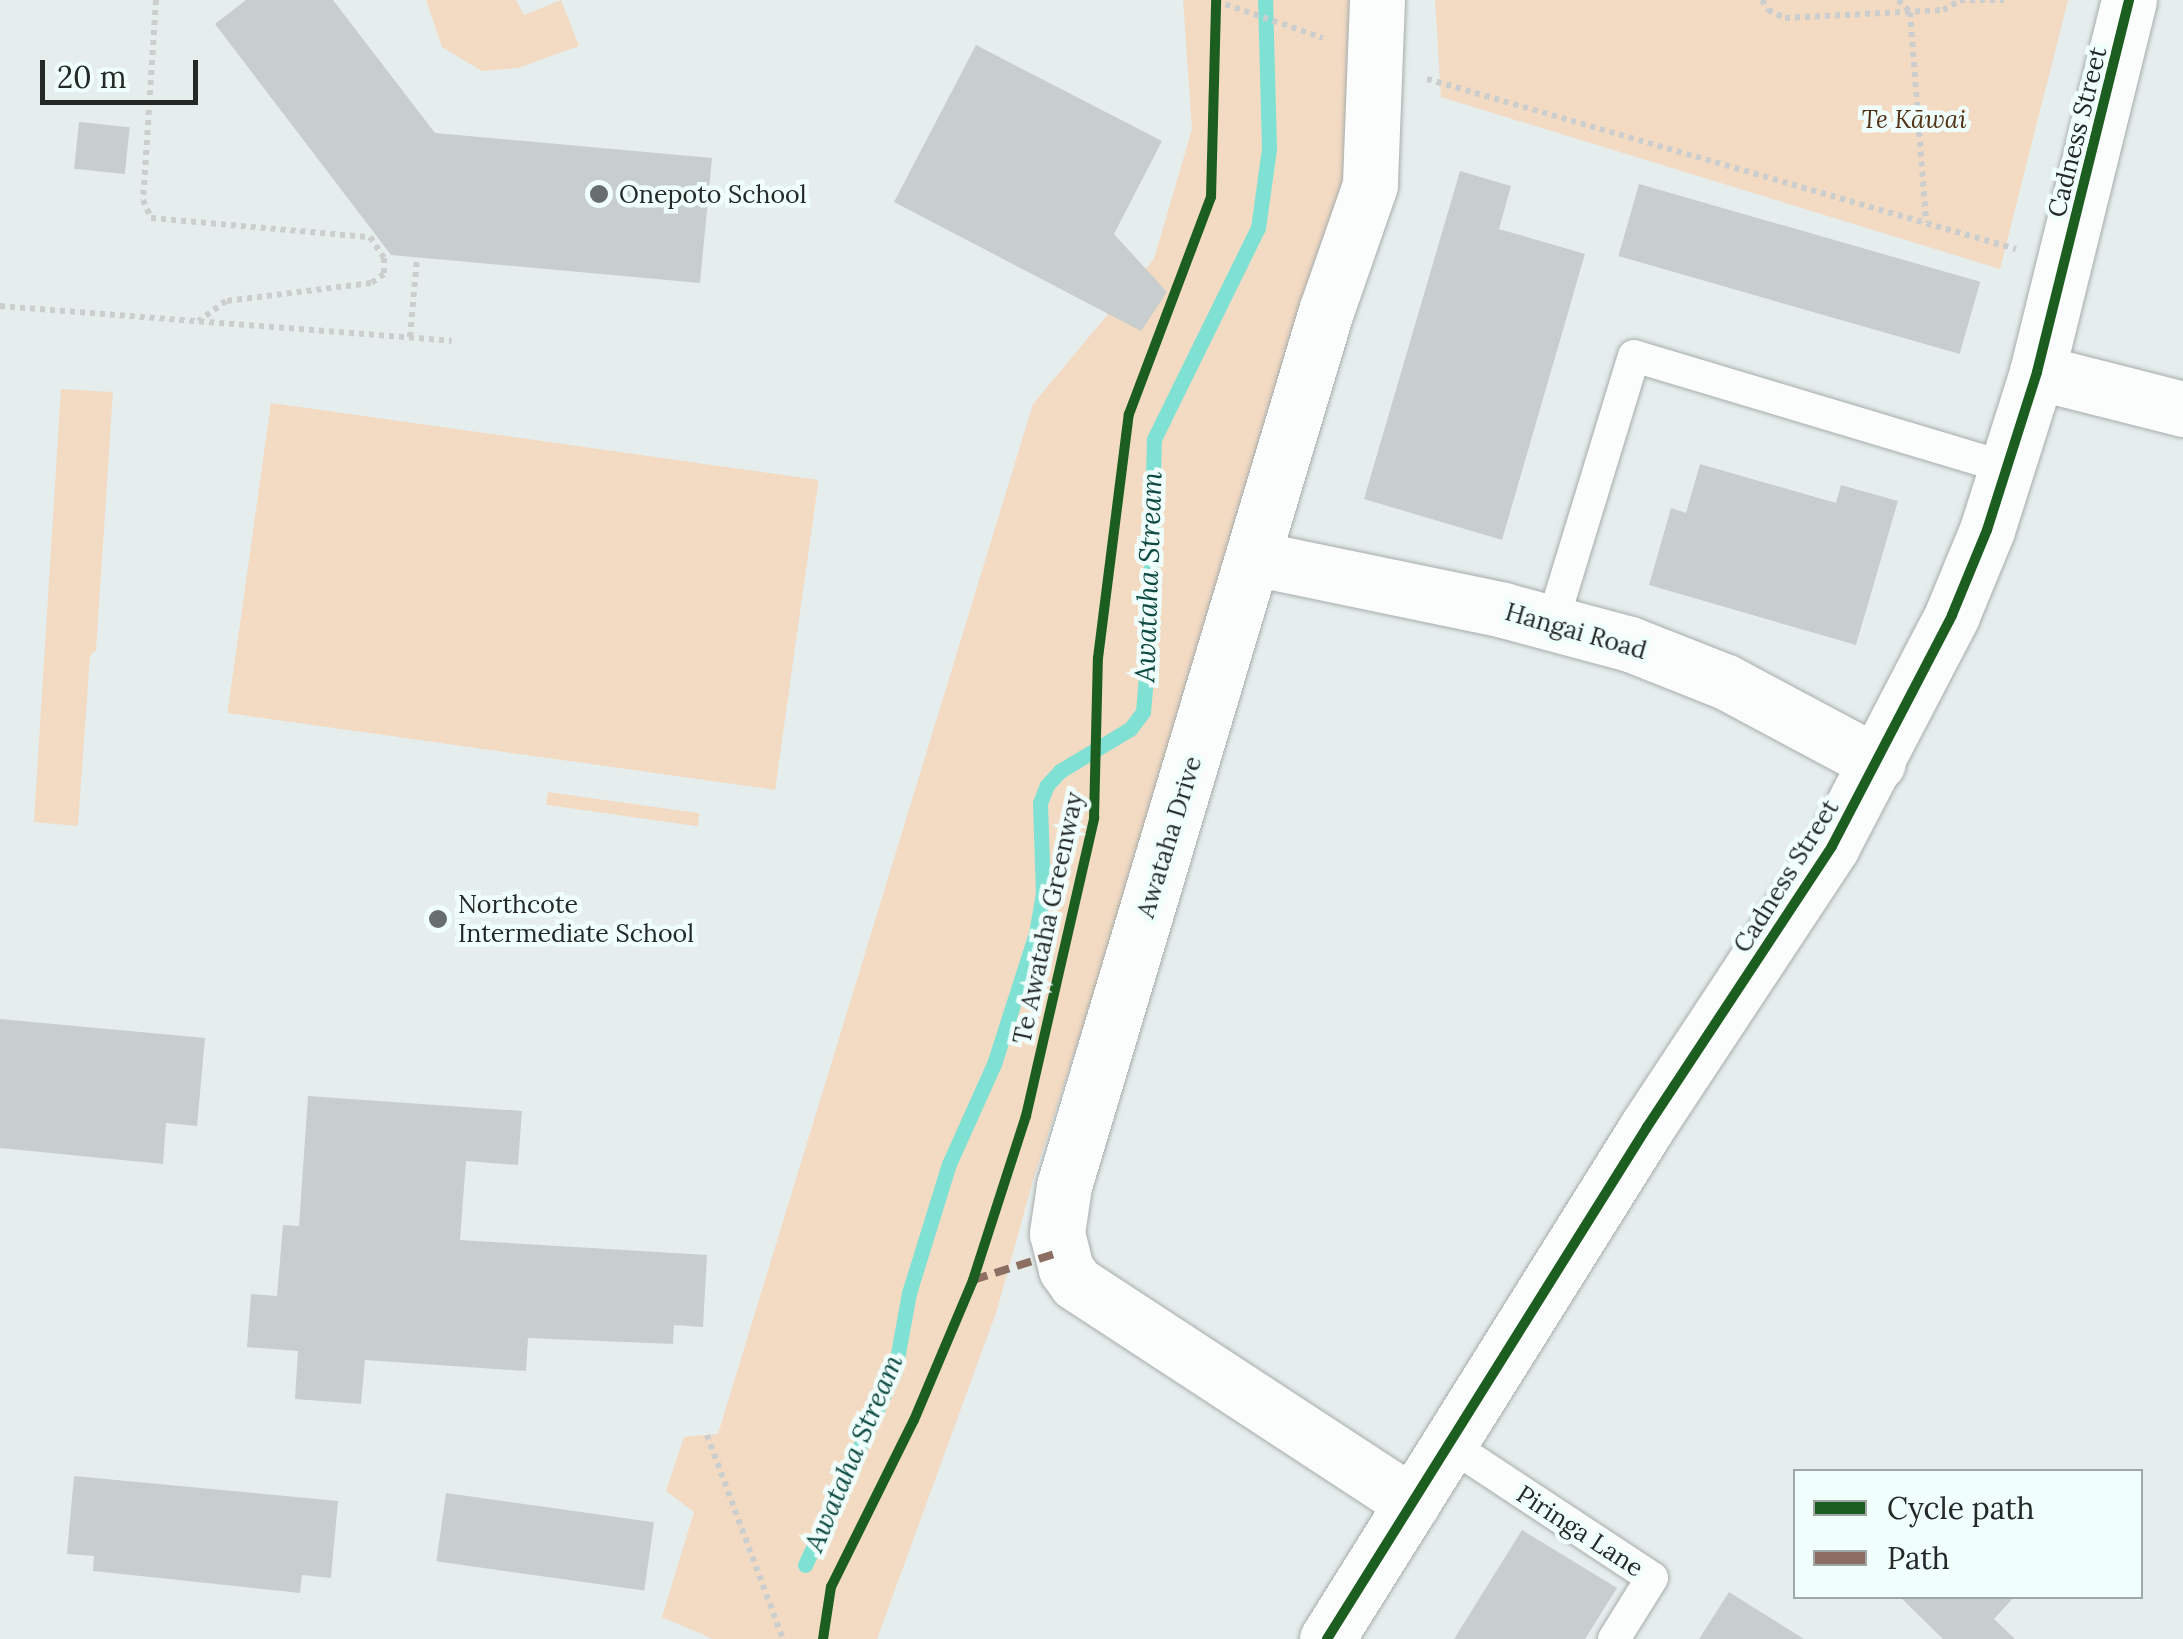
<!DOCTYPE html>
<meta charset="utf-8">
<style>
body{margin:0}
#map{position:relative;width:2183px;height:1639px;overflow:hidden;background:#e6eeed;font-family:Lora,serif}
div>[style]{position:absolute}
.green>*{inset:0;background:#f2dac3;transform-origin:0 0}
.stream>*{height:15px;margin:-7.5px;padding:0 7.5px;transform-origin:7.5px;border-radius:7.5px;background:#7fe1d3}
.building>*{inset:0;background:#c8cecd;transform-origin:0 0}
.path>*{height:6px;margin-top:-3px;transform-origin:0;background:repeating-linear-gradient(90deg,#cccece 0 5px,transparent 0 10px)}
.roads{filter:drop-shadow(0 0 2px #a6acab) drop-shadow(0 0 2px #a6acab)}
.lane>*{height:32px;margin:-16px;padding:0 16px;transform-origin:16px;border-radius:16px;background:#fbfcfc}
.street>*{height:55px;margin:-27.5px;padding:0 27.5px;transform-origin:27.5px;border-radius:27.5px;background:#fbfcfc}
.quiet>*{height:8px;margin-top:-4px;transform-origin:0;background:repeating-linear-gradient(90deg,#8d6e63 0 15px,transparent 0 23px)}
.cycleway>*{height:10px;margin:-5px;padding:0 5px;transform-origin:5px;border-radius:5px;background:#1b5e20}
.dots>*{width:28px;height:28px;translate:-50% -50%;box-sizing:border-box;border:5px solid #f0fffc;border-radius:50%}
span{translate:-50% -50%;white-space:nowrap;text-align:center;line-height:1.15;-webkit-text-stroke:9px #f0fffc;paint-order:stroke}
.park-label{font-size:25px;color:#523317;font-style:italic}
.street-label{font-size:25px;color:#242928}
.poi-label{font-size:25px;color:#242928}
.left{translate:0 -50%;text-align:left}
.water-label{font-size:28px;color:#0e4a42;font-style:italic}
.legend{position:absolute;left:1793px;top:1469px;width:350px;height:130px;box-sizing:border-box;background:#f0fffc;border:2px solid #9ea9a7;margin:0;padding:12px 18px;list-style:none;font-size:30px;color:#242928}
.legend li{display:flex;align-items:center;gap:20px;height:50px}
.legend b{width:50px;border:2px solid #9ea9a7}
.scale{position:absolute;left:40px;top:60px;width:158px;height:45px;box-sizing:border-box;border:5px solid #242928;border-top:0;padding-left:12px;font-size:30px;line-height:35px;white-space:nowrap;color:#242928;-webkit-text-stroke:8px #f0fffc;paint-order:stroke}
</style>
<div id="map">
<div class="green">
<i style="clip-path:polygon(426px 0,516px 0,524px 15px,561px 0,579px 46px,518px 68px,482px 71px,442px 47px)"></i>
<i style="clip-path:polygon(1183px 0,1349px 0,1362px 198px,1130px 883px,1033px 1180px,997px 1310px,877px 1639px,713px 1639px,662px 1617px,694px 1512px,666px 1491px,684px 1437px,718px 1434px,1033px 404px,1154px 259px,1192px 129px)"></i>
<i style="clip-path:polygon(1435px 0,2068px 0,2000px 269px,1441px 97px)"></i>
<i style="clip-path:polygon(61px 389px,113px 392px,96px 650px,90px 656px,78px 826px,34px 822px)"></i>
<i style="left:271px;top:403px;width:553px;height:313px;rotate:8deg"></i>
<i style="left:548px;top:792px;width:153px;height:13px;rotate:8deg"></i>
</div>
<div class="stream">
<i style="left:805px;top:1565px;width:215px;rotate:-65.2deg"></i>
<i style="left:895px;top:1370px;width:78px;rotate:-79.7deg"></i>
<i style="left:909px;top:1293px;width:135px;rotate:-72.8deg"></i>
<i style="left:949px;top:1164px;width:110px;rotate:-65.8deg"></i>
<i style="left:994px;top:1064px;width:138px;rotate:-72.2deg"></i>
<i style="left:1036px;top:933px;width:40px;rotate:-80deg"></i>
<i style="left:1043px;top:894px;width:91px;rotate:-91.9deg"></i>
<i style="left:1040px;top:803px;width:19px;rotate:-69deg"></i>
<i style="left:1047px;top:785px;width:19px;rotate:-47deg"></i>
<i style="left:1060px;top:771px;width:82px;rotate:-31deg"></i>
<i style="left:1130px;top:729px;width:21px;rotate:-53deg"></i>
<i style="left:1143px;top:712px;width:71px;rotate:-85.2deg"></i>
<i style="left:1149px;top:641px;width:202px;rotate:-88.6deg"></i>
<i style="left:1154px;top:439px;width:235px;rotate:-63.8deg"></i>
<i style="left:1258px;top:228px;width:80px;rotate:-82.1deg"></i>
<i style="left:1269px;top:149px;width:149px;rotate:-91.5deg"></i>
</div>
<div class="building">
<i style="clip-path:polygon(246px 0,333px 0,435px 133px,712px 158px,700px 283px,391px 255px,215px 24px)"></i>
<i style="clip-path:polygon(976px 45px,1162px 141px,1114px 234px,1167px 292px,1141px 331px,894px 202px)"></i>
<i style="left:79px;top:122px;width:51px;height:47px;rotate:6deg"></i>
<i style="clip-path:polygon(1460px 171px,1511px 186px,1499px 229px,1585px 254px,1502px 540px,1364px 499px)"></i>
<i style="left:1639px;top:184px;width:355px;height:75px;rotate:16deg"></i>
<i style="clip-path:polygon(1700px 464px,1836px 503px,1841px 485px,1898px 501px,1856px 645px,1649px 585px,1671px 508px,1686px 513px)"></i>
<i style="clip-path:polygon(0 1019px,205px 1038px,197px 1126px,166px 1123px,163px 1164px,0 1148px)"></i>
<i style="clip-path:polygon(308px 1096px,522px 1111px,518px 1165px,466px 1161px,460px 1240px,707px 1255px,703px 1327px,674px 1325px,673px 1344px,528px 1338px,526px 1371px,365px 1360px,361px 1404px,295px 1399px,298px 1351px,247px 1347px,251px 1294px,277px 1296px,283px 1225px,299px 1226px)"></i>
<i style="clip-path:polygon(74px 1476px,338px 1501px,331px 1578px,302px 1575px,300px 1593px,93px 1571px,94px 1556px,67px 1554px)"></i>
<i style="left:446px;top:1493px;width:210px;height:69px;rotate:8deg"></i>
<i style="clip-path:polygon(1522px 1530px,1617px 1588px,1585px 1639px,1454px 1639px)"></i>
<i style="clip-path:polygon(1729px 1592px,1804px 1639px,1699px 1639px)"></i>
<i style="clip-path:polygon(1899px 1596px,2015px 1596px,1994px 1619px,2015px 1639px,1943px 1639px)"></i>
</div>
<div class="path">
<i style="left:156px;top:0;width:200px;rotate:93.7deg"></i>
<i style="left:143px;top:200px;width:20px;rotate:66deg"></i>
<i style="left:151px;top:218px;width:220px;rotate:5deg"></i>
<i style="left:370px;top:237px;width:25px;rotate:56deg"></i>
<i style="left:384px;top:258px;width:16px;rotate:90deg"></i>
<i style="left:384px;top:274px;width:16px;rotate:145deg"></i>
<i style="left:371px;top:283px;width:146px;rotate:172.9deg"></i>
<i style="left:226px;top:301px;width:34px;rotate:144deg"></i>
<i style="left:1762px;top:0;width:12px;rotate:59deg"></i>
<i style="left:1768px;top:10px;width:19px;rotate:25deg"></i>
<i style="left:1785px;top:18px;width:158px;rotate:-2.9deg"></i>
<i style="left:1943px;top:10px;width:21px;rotate:-29deg"></i>
<i style="left:1898px;top:0;width:17px;rotate:45deg"></i>
<i style="left:1910px;top:12px;width:211px;rotate:85.6deg"></i>
<i style="left:1960px;top:0;width:44px"></i>
<i style="left:1216px;top:1px;width:113px;rotate:19.1deg"></i>
<i style="left:1427px;top:79px;width:613px;rotate:16.1deg"></i>
<i style="left:0;top:306px;width:453px;rotate:4.4deg"></i>
<i style="left:410px;top:337px;width:80px;rotate:-85deg"></i>
<i style="left:707px;top:1435px;width:218px;rotate:69.6deg"></i>
</div>
<div class="roads">
<div class="lane">
<i style="left:1552px;top:624px;width:280px;rotate:-73deg"></i>
<i style="left:1634px;top:356px;width:389px;rotate:16.7deg"></i>
<i style="left:1449px;top:1444px;width:243px;rotate:33.4deg"></i>
<i style="left:1652px;top:1578px;width:72px;rotate:121.9deg"></i>
</div>
<div class="street">
<i style="left:1377px;top:0;width:185px;rotate:92.2deg"></i>
<i style="left:1370px;top:185px;width:133px;rotate:109.2deg"></i>
<i style="left:1326px;top:311px;width:913px;rotate:106.67deg"></i>
<i style="left:1064px;top:1186px;width:48px;rotate:98.5deg"></i>
<i style="left:1057px;top:1233px;width:37px;rotate:76deg"></i>
<i style="left:1066px;top:1269px;width:17px;rotate:54deg"></i>
<i style="left:1076px;top:1283px;width:402px;rotate:33.2deg"></i>
<i style="left:2037px;top:372px;width:151px;rotate:14.2deg"></i>
<i style="left:1253px;top:558px;width:255px;rotate:11.7deg"></i>
<i style="left:1503px;top:610px;width:131px;rotate:15deg"></i>
<i style="left:1630px;top:644px;width:103px;rotate:21.6deg"></i>
<i style="left:1726px;top:682px;width:172px;rotate:28.1deg"></i>
<i style="left:1327px;top:1639px;width:604px;rotate:-57.99deg"></i>
<i style="left:1647px;top:1127px;width:336px;rotate:-56.6deg"></i>
<i style="left:1832px;top:846px;width:260px;rotate:-62.5deg"></i>
<i style="left:1952px;top:615px;width:92px;rotate:-67.6deg"></i>
<i style="left:1987px;top:530px;width:166px;rotate:-72.4deg"></i>
<i style="left:2037px;top:372px;width:383px;rotate:-76.1deg"></i>
</div>
</div>
<div class="quiet">
<i style="left:973px;top:1280px;width:92px;rotate:-17.7deg"></i>
</div>
<div class="cycleway">
<i style="left:823px;top:1639px;width:53px;rotate:-81.3deg"></i>
<i style="left:831px;top:1587px;width:186px;rotate:-63.6deg"></i>
<i style="left:914px;top:1420px;width:152px;rotate:-67.1deg"></i>
<i style="left:973px;top:1280px;width:172px;rotate:-72.1deg"></i>
<i style="left:1026px;top:1116px;width:306px;rotate:-77.1deg"></i>
<i style="left:1094px;top:818px;width:160px;rotate:-88.6deg"></i>
<i style="left:1098px;top:658px;width:246px;rotate:-82.8deg"></i>
<i style="left:1129px;top:414px;width:232px;rotate:-69.3deg"></i>
<i style="left:1211px;top:197px;width:197px;rotate:-88.5deg"></i>
<i style="left:1327px;top:1639px;width:604px;rotate:-57.99deg"></i>
<i style="left:1647px;top:1127px;width:336px;rotate:-56.6deg"></i>
<i style="left:1832px;top:846px;width:260px;rotate:-62.5deg"></i>
<i style="left:1952px;top:615px;width:92px;rotate:-67.6deg"></i>
<i style="left:1987px;top:530px;width:166px;rotate:-72.4deg"></i>
<i style="left:2037px;top:372px;width:383px;rotate:-76.1deg"></i>
</div>
<div class="dots">
<i style="left:599px;top:194px;background:#686e6d"></i>
<i style="left:438px;top:919px;background:#686e6d"></i>
</div>
<div class="park-label">
<span style="left:1914px;top:119px">Te Kāwai</span>
</div>
<div class="street-label">
<span style="left:2077px;top:132px;rotate:-76deg">Cadness Street</span>
<span style="left:1576px;top:631px;rotate:16deg">Hangai Road</span>
<span style="left:1169px;top:837px;rotate:-73deg">Awataha Drive</span>
<span style="left:1786px;top:876px;rotate:-58deg">Cadness Street</span>
<span style="left:1048px;top:918px;rotate:-78deg">Te Awataha Greenway</span>
<span style="left:1580px;top:1531px;rotate:33deg">Piringa Lane</span>
</div>
<div class="poi-label">
<span class="left" style="left:619px;top:194px">Onepoto School</span>
<span class="left" style="left:458px;top:919px">Northcote<br>Intermediate School</span>
</div>
<div class="water-label">
<span style="left:1148px;top:577px;rotate:-88deg">Awataha Stream</span>
<span style="left:853px;top:1453px;rotate:-67deg">Awataha Stream</span>
</div>
<ul class="legend">
<li><b style="height:12px;background:#1b5e20"></b>Cycle path</li>
<li><b style="height:12px;background:#8d6e63"></b>Path</li>
</ul>
<div class="scale">20 m</div>
</div>
